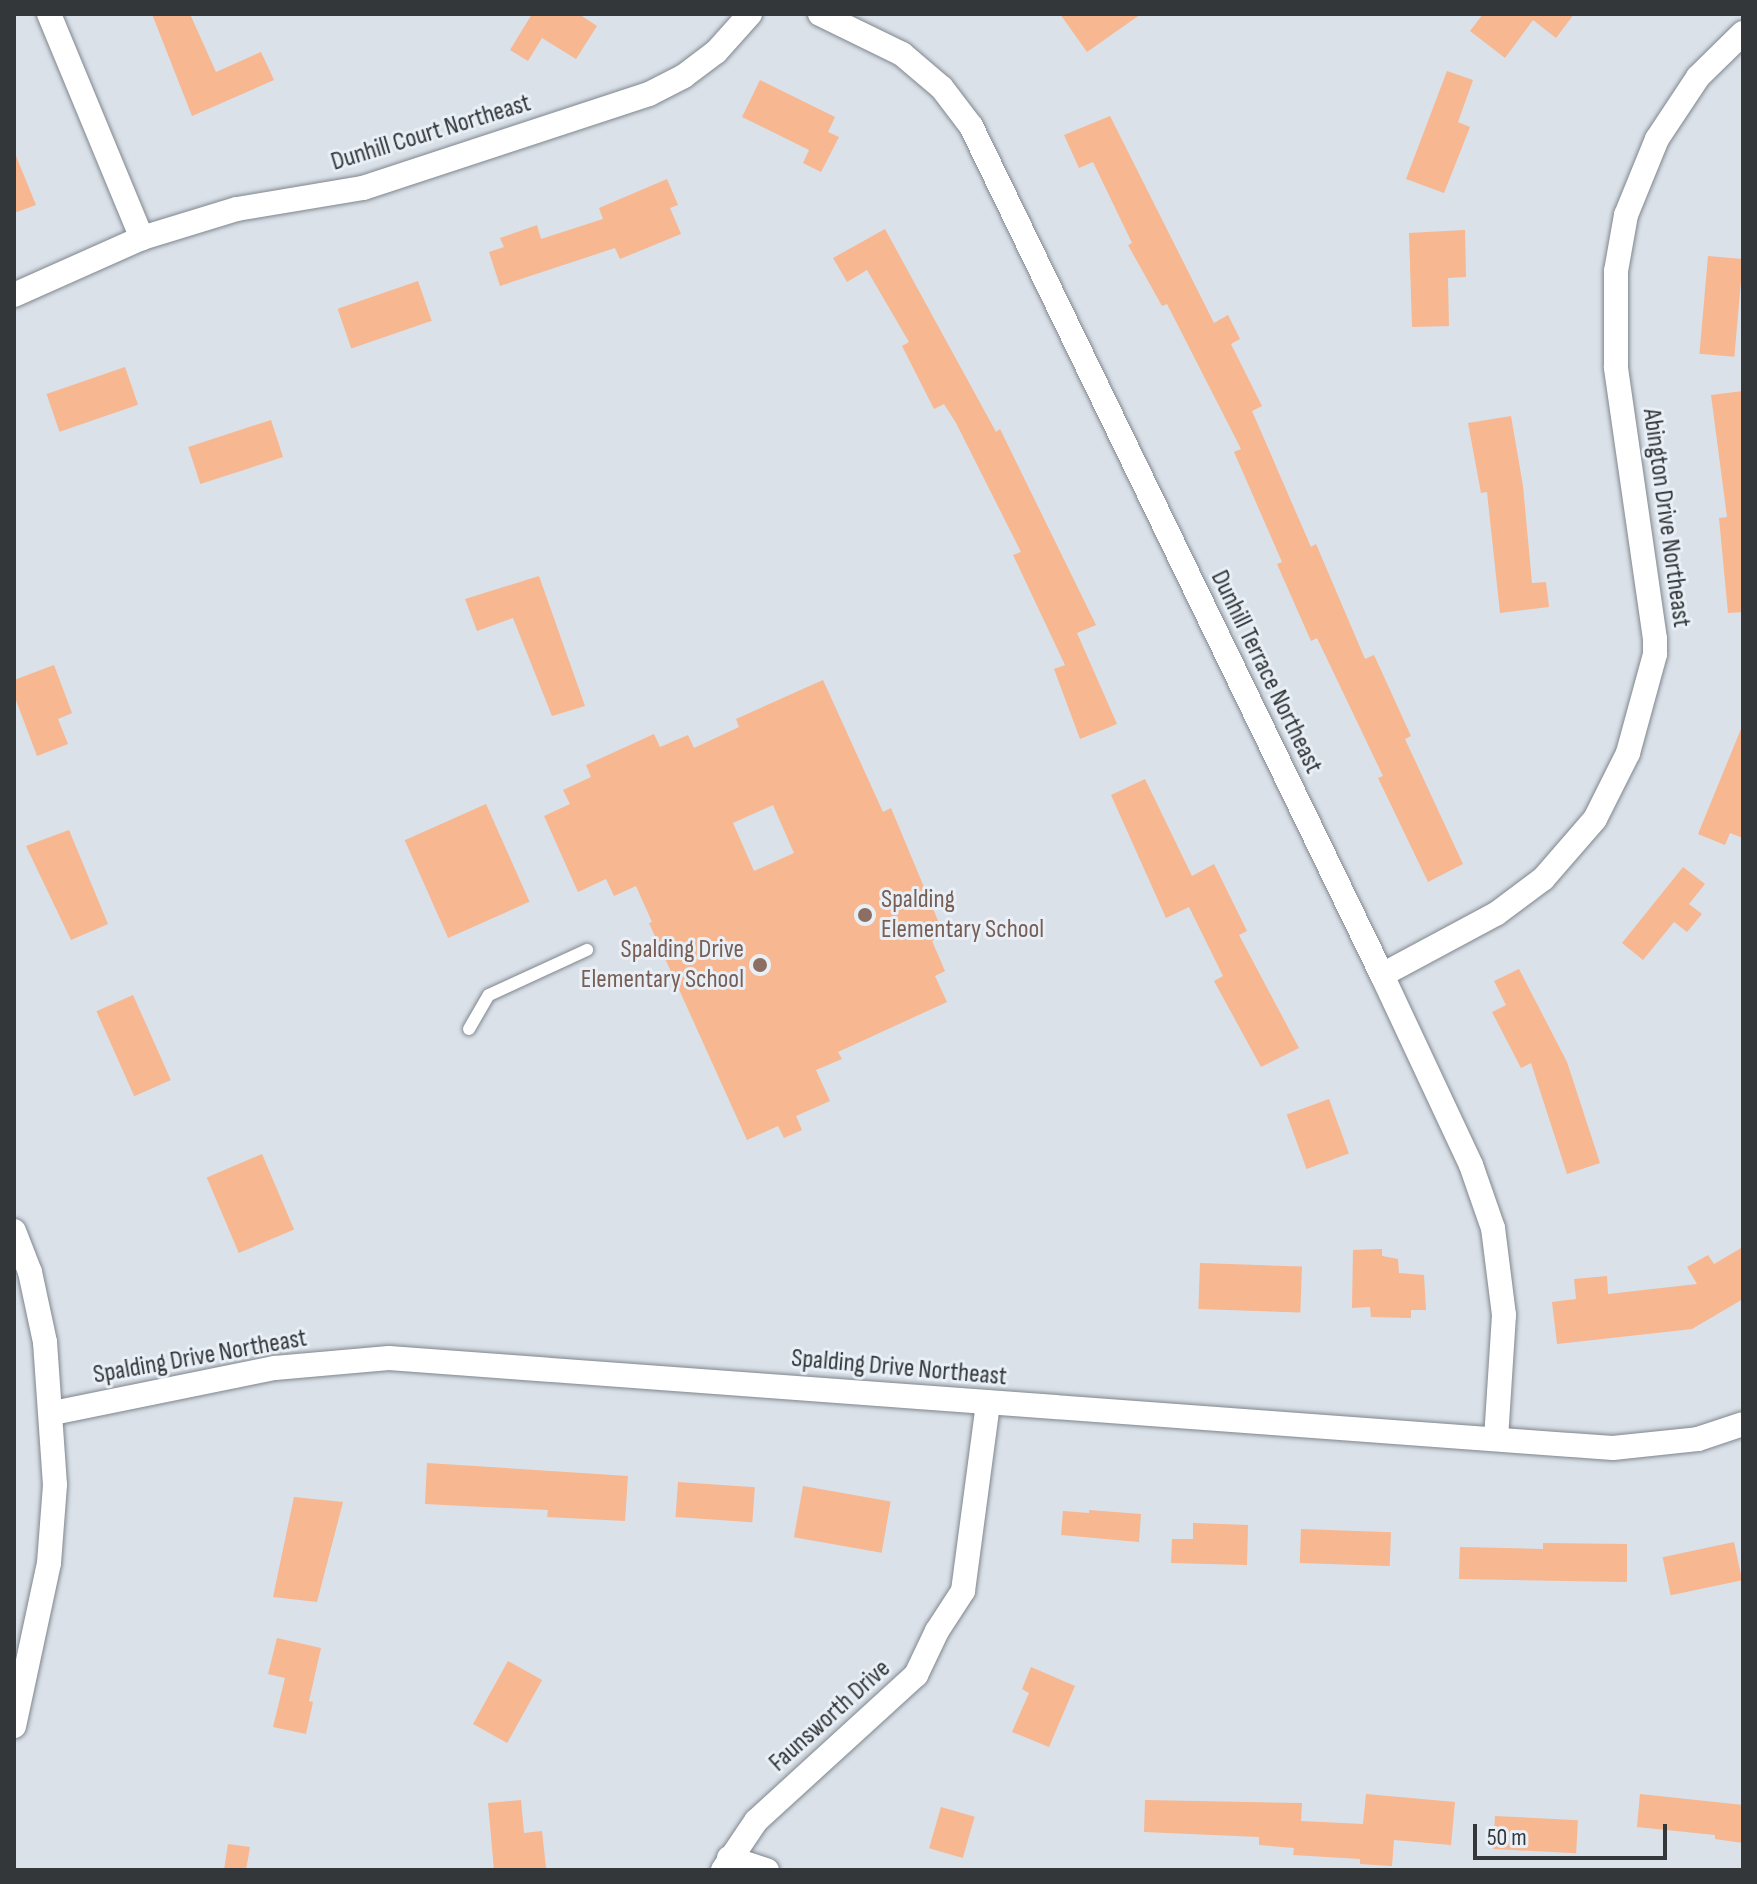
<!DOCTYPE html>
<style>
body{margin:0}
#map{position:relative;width:1757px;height:1884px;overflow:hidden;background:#dae1e9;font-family:"Sofia Sans Condensed",sans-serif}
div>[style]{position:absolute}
.building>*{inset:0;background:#f7b790;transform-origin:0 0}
.roads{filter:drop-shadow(0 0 2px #80868d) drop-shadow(0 0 2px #80868d)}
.lane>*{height:12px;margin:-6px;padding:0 6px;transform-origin:6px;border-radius:6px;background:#fff}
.street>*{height:24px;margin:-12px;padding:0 12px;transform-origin:12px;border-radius:12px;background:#fff}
.dots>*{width:22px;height:22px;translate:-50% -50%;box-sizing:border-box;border:4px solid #e8eff6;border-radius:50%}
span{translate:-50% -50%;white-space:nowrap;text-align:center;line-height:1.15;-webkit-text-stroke:6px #e8eff6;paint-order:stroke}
.street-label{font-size:26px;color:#34373a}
.education-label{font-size:26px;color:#785e54}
.left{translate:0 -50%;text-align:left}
.right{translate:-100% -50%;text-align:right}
.frame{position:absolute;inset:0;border:16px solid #34373a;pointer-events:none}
.scale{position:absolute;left:1473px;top:1824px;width:194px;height:36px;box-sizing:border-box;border:4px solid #34373a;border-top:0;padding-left:10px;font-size:24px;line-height:28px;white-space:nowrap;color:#34373a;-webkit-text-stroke:6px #e8eff6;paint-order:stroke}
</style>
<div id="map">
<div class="building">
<i style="clip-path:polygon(152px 14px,190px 14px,216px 72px,261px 52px,274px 80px,192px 116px)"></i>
<i style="clip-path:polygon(532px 14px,579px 14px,597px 26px,576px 59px,542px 38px,528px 61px,510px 50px)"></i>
<i style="clip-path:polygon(1060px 14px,1141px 14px,1087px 52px)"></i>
<i style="clip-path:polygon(1483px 14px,1574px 14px,1556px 38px,1533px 20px,1505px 58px,1470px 31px)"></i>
<i style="clip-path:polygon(1447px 71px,1473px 80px,1458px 122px,1470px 127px,1444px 193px,1406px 179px)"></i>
<i style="clip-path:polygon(760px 80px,835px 117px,828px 132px,839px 137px,821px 172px,803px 163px,809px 150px,742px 117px)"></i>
<i style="clip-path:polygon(1110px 116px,1214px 323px,1228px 315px,1240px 339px,1231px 344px,1262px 406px,1252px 411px,1311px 547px,1316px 544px,1365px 659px,1374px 655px,1411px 736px,1405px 739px,1463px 864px,1428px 882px,1378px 778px,1383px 776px,1317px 638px,1311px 641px,1277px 564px,1282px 562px,1234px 452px,1241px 449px,1167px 304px,1162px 306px,1128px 245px,1132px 243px,1093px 162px,1079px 168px,1064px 135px)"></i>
<i style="clip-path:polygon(14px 151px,36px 205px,14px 213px)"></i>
<i style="clip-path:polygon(667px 179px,678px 205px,670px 208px,681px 234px,620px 259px,615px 248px,500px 286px,489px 252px,504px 247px,500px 238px,537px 225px,541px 239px,603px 219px,599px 208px)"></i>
<i style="clip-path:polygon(885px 229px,996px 432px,1000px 429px,1096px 625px,1077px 633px,1117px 724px,1080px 739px,1054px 669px,1065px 665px,1013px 555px,1021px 552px,956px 423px,944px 404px,934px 409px,902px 346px,909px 342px,867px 270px,847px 282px,833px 258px)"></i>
<i style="clip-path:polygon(1465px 230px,1466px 277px,1448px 278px,1449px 326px,1412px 327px,1409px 233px)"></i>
<i style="left:1708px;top:256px;width:35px;height:98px;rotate:5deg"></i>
<i style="left:418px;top:281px;width:42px;height:85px;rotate:71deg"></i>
<i style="left:125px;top:367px;width:40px;height:83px;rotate:71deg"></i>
<i style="clip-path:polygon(1743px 391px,1743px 612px,1728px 613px,1719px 518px,1727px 517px,1711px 395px)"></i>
<i style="clip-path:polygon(1511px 416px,1523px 486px,1532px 583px,1546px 582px,1549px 607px,1500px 613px,1487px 492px,1481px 493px,1468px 423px)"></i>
<i style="left:271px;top:420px;width:39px;height:87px;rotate:72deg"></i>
<i style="clip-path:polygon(539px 576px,585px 706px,552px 716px,513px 618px,477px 631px,465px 599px)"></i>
<i style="clip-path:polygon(54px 665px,72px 713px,58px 719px,68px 744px,37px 756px,14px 695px,14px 680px)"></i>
<i style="clip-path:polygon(evenodd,823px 680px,883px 812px,891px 808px,944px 935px,932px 941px,945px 971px,935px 976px,947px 1002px,838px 1052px,842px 1059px,816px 1070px,830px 1101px,796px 1116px,802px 1130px,784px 1138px,778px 1126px,747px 1140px,649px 923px,652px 922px,636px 886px,614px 896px,606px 879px,578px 892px,544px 816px,570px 804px,563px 790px,591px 777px,586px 765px,654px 734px,660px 747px,688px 735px,694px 748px,739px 727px,736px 719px,823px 680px,773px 805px,794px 853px,754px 871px,733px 823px,773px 805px)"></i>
<i style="clip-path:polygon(1743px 724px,1743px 838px,1730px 833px,1725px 845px,1698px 834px)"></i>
<i style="clip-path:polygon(1145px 779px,1192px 876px,1214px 864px,1247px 931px,1239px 935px,1299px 1048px,1261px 1067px,1214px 981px,1223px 976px,1189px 907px,1166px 918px,1111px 795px)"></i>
<i style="left:486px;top:804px;width:107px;height:89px;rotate:66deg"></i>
<i style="clip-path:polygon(69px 830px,108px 924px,71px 940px,26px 846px)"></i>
<i style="clip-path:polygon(1683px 867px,1705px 884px,1689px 904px,1702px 914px,1687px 932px,1674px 922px,1643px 960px,1622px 943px)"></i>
<i style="clip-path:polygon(1519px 969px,1567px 1062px,1600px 1163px,1567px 1174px,1531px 1063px,1521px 1068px,1492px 1012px,1506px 1005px,1494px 981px)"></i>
<i style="left:133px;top:995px;width:93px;height:40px;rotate:66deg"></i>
<i style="left:1329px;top:1099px;width:58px;height:45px;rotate:70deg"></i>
<i style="left:262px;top:1154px;width:82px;height:60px;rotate:67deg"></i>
<i style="clip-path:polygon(1743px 1247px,1743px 1299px,1692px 1329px,1557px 1344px,1552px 1302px,1576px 1299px,1574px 1279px,1607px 1276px,1608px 1294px,1697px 1284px,1687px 1267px,1708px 1255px,1714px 1264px)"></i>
<i style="clip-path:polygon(1382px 1249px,1382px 1256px,1398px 1259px,1399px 1273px,1424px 1275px,1426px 1310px,1411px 1310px,1411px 1318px,1371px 1317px,1370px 1307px,1352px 1308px,1353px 1250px)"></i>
<i style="left:1200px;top:1263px;width:102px;height:46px;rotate:2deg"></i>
<i style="clip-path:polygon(427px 1463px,628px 1476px,625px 1521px,547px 1517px,548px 1510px,425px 1504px)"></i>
<i style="left:678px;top:1482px;width:77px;height:35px;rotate:4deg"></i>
<i style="left:803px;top:1486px;width:89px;height:52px;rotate:10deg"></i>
<i style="clip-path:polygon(294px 1497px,343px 1502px,317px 1602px,273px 1597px)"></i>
<i style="clip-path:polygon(1089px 1510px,1141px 1514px,1139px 1542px,1061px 1535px,1063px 1511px,1089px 1513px)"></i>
<i style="clip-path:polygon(1193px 1523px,1248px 1525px,1247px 1565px,1171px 1563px,1172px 1539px,1193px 1539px)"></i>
<i style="left:1301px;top:1529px;width:90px;height:34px;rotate:2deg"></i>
<i style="left:1734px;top:1542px;width:39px;height:73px;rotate:78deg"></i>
<i style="clip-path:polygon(1543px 1543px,1627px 1544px,1627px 1582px,1459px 1579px,1460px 1547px,1543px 1549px)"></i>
<i style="clip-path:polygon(277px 1638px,321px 1648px,309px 1701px,313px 1702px,306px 1734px,273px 1727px,285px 1678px,268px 1674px)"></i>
<i style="left:508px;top:1661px;width:39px;height:72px;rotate:29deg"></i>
<i style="clip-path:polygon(1031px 1667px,1075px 1686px,1049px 1747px,1012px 1732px,1029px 1693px,1022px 1689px)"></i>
<i style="clip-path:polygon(1366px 1794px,1455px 1802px,1451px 1845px,1394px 1840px,1392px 1866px,1360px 1864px,1360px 1859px,1293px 1855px,1294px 1848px,1259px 1845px,1259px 1837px,1144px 1832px,1145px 1800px,1302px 1803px,1301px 1821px,1363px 1824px)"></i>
<i style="clip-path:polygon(1640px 1794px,1743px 1805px,1743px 1843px,1715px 1839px,1715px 1835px,1637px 1827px)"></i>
<i style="clip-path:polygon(521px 1800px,524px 1833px,542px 1831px,546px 1868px,494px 1870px,488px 1803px)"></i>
<i style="left:941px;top:1807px;width:35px;height:43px;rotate:16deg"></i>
<i style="left:1495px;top:1816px;width:83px;height:33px;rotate:3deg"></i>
<i style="clip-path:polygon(228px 1844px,250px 1847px,246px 1870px,224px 1870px)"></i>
</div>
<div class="roads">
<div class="lane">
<i style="left:469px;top:1029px;width:39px;rotate:-60deg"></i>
<i style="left:489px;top:995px;width:108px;rotate:-24.7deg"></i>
</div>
<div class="street">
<i style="left:49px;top:14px;width:243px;rotate:67.5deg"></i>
<i style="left:820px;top:14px;width:91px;rotate:26deg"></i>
<i style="left:902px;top:54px;width:52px;rotate:40.4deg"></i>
<i style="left:942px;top:88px;width:48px;rotate:52.7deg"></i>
<i style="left:971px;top:126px;width:943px;rotate:64.17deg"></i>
<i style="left:1382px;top:975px;width:210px;rotate:64.9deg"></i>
<i style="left:1471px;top:1165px;width:67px;rotate:70.8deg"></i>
<i style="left:1493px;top:1228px;width:88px;rotate:82.8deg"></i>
<i style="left:1504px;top:1315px;width:123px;rotate:93.7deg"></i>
<i style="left:14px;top:295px;width:140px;rotate:-24deg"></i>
<i style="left:142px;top:238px;width:99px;rotate:-17deg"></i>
<i style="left:237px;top:209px;width:128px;rotate:-9.5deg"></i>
<i style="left:363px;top:188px;width:301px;rotate:-18.2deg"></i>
<i style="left:649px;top:94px;width:39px;rotate:-27deg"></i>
<i style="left:684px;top:76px;width:40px;rotate:-37deg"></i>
<i style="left:716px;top:52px;width:51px;rotate:-48.2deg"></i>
<i style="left:1382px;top:975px;width:129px;rotate:-28.2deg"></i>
<i style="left:1496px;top:914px;width:59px;rotate:-36.7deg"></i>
<i style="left:1543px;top:879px;width:79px;rotate:-49.1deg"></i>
<i style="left:1595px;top:819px;width:74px;rotate:-63.4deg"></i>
<i style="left:1628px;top:753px;width:103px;rotate:-74.7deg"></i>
<i style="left:1655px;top:654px;width:15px;rotate:-90deg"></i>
<i style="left:1655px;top:639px;width:275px;rotate:-98.2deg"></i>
<i style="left:1616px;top:367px;width:96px;rotate:-90deg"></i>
<i style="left:1616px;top:271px;width:57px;rotate:-79.9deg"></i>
<i style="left:1626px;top:215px;width:82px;rotate:-67.8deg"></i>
<i style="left:1657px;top:139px;width:74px;rotate:-56.5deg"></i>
<i style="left:1698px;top:77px;width:63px;rotate:-44.4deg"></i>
<i style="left:14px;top:1231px;width:44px;rotate:68.7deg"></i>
<i style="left:30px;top:1272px;width:72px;rotate:77.9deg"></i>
<i style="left:45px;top:1342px;width:143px;rotate:86deg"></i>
<i style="left:55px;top:1485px;width:78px;rotate:94.4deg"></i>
<i style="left:49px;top:1563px;width:167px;rotate:102.1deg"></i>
<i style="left:53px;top:1413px;width:227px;rotate:-11.5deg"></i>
<i style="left:275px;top:1368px;width:114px;rotate:-5deg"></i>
<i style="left:389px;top:1358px;width:1227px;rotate:4.21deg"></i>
<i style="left:1613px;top:1448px;width:85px;rotate:-6deg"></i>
<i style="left:1698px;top:1439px;width:47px;rotate:-18.4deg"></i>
<i style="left:729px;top:1858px;width:40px;rotate:18deg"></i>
<i style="left:723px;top:1870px;width:59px;rotate:-56deg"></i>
<i style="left:756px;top:1821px;width:217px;rotate:-42.4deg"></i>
<i style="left:916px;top:1675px;width:49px;rotate:-64.5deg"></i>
<i style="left:937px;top:1631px;width:48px;rotate:-57deg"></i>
<i style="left:963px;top:1591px;width:190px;rotate:-82.4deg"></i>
</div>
</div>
<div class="dots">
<i style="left:865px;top:915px;background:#8d6e63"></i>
<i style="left:760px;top:965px;background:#8d6e63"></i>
</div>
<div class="street-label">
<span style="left:431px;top:133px;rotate:-17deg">Dunhill Court Northeast</span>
<span style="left:1666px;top:518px;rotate:82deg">Abington Drive Northeast</span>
<span style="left:1266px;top:672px;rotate:64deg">Dunhill Terrace Northeast</span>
<span style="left:200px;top:1357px;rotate:-10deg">Spalding Drive Northeast</span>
<span style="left:899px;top:1368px;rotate:5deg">Spalding Drive Northeast</span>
<span style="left:830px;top:1716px;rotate:-42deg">Faunsworth Drive</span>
</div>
<div class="education-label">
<span class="left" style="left:881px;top:915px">Spalding<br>Elementary School</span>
<span class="right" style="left:744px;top:965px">Spalding Drive<br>Elementary School</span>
</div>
<div class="frame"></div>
<div class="scale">50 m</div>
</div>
